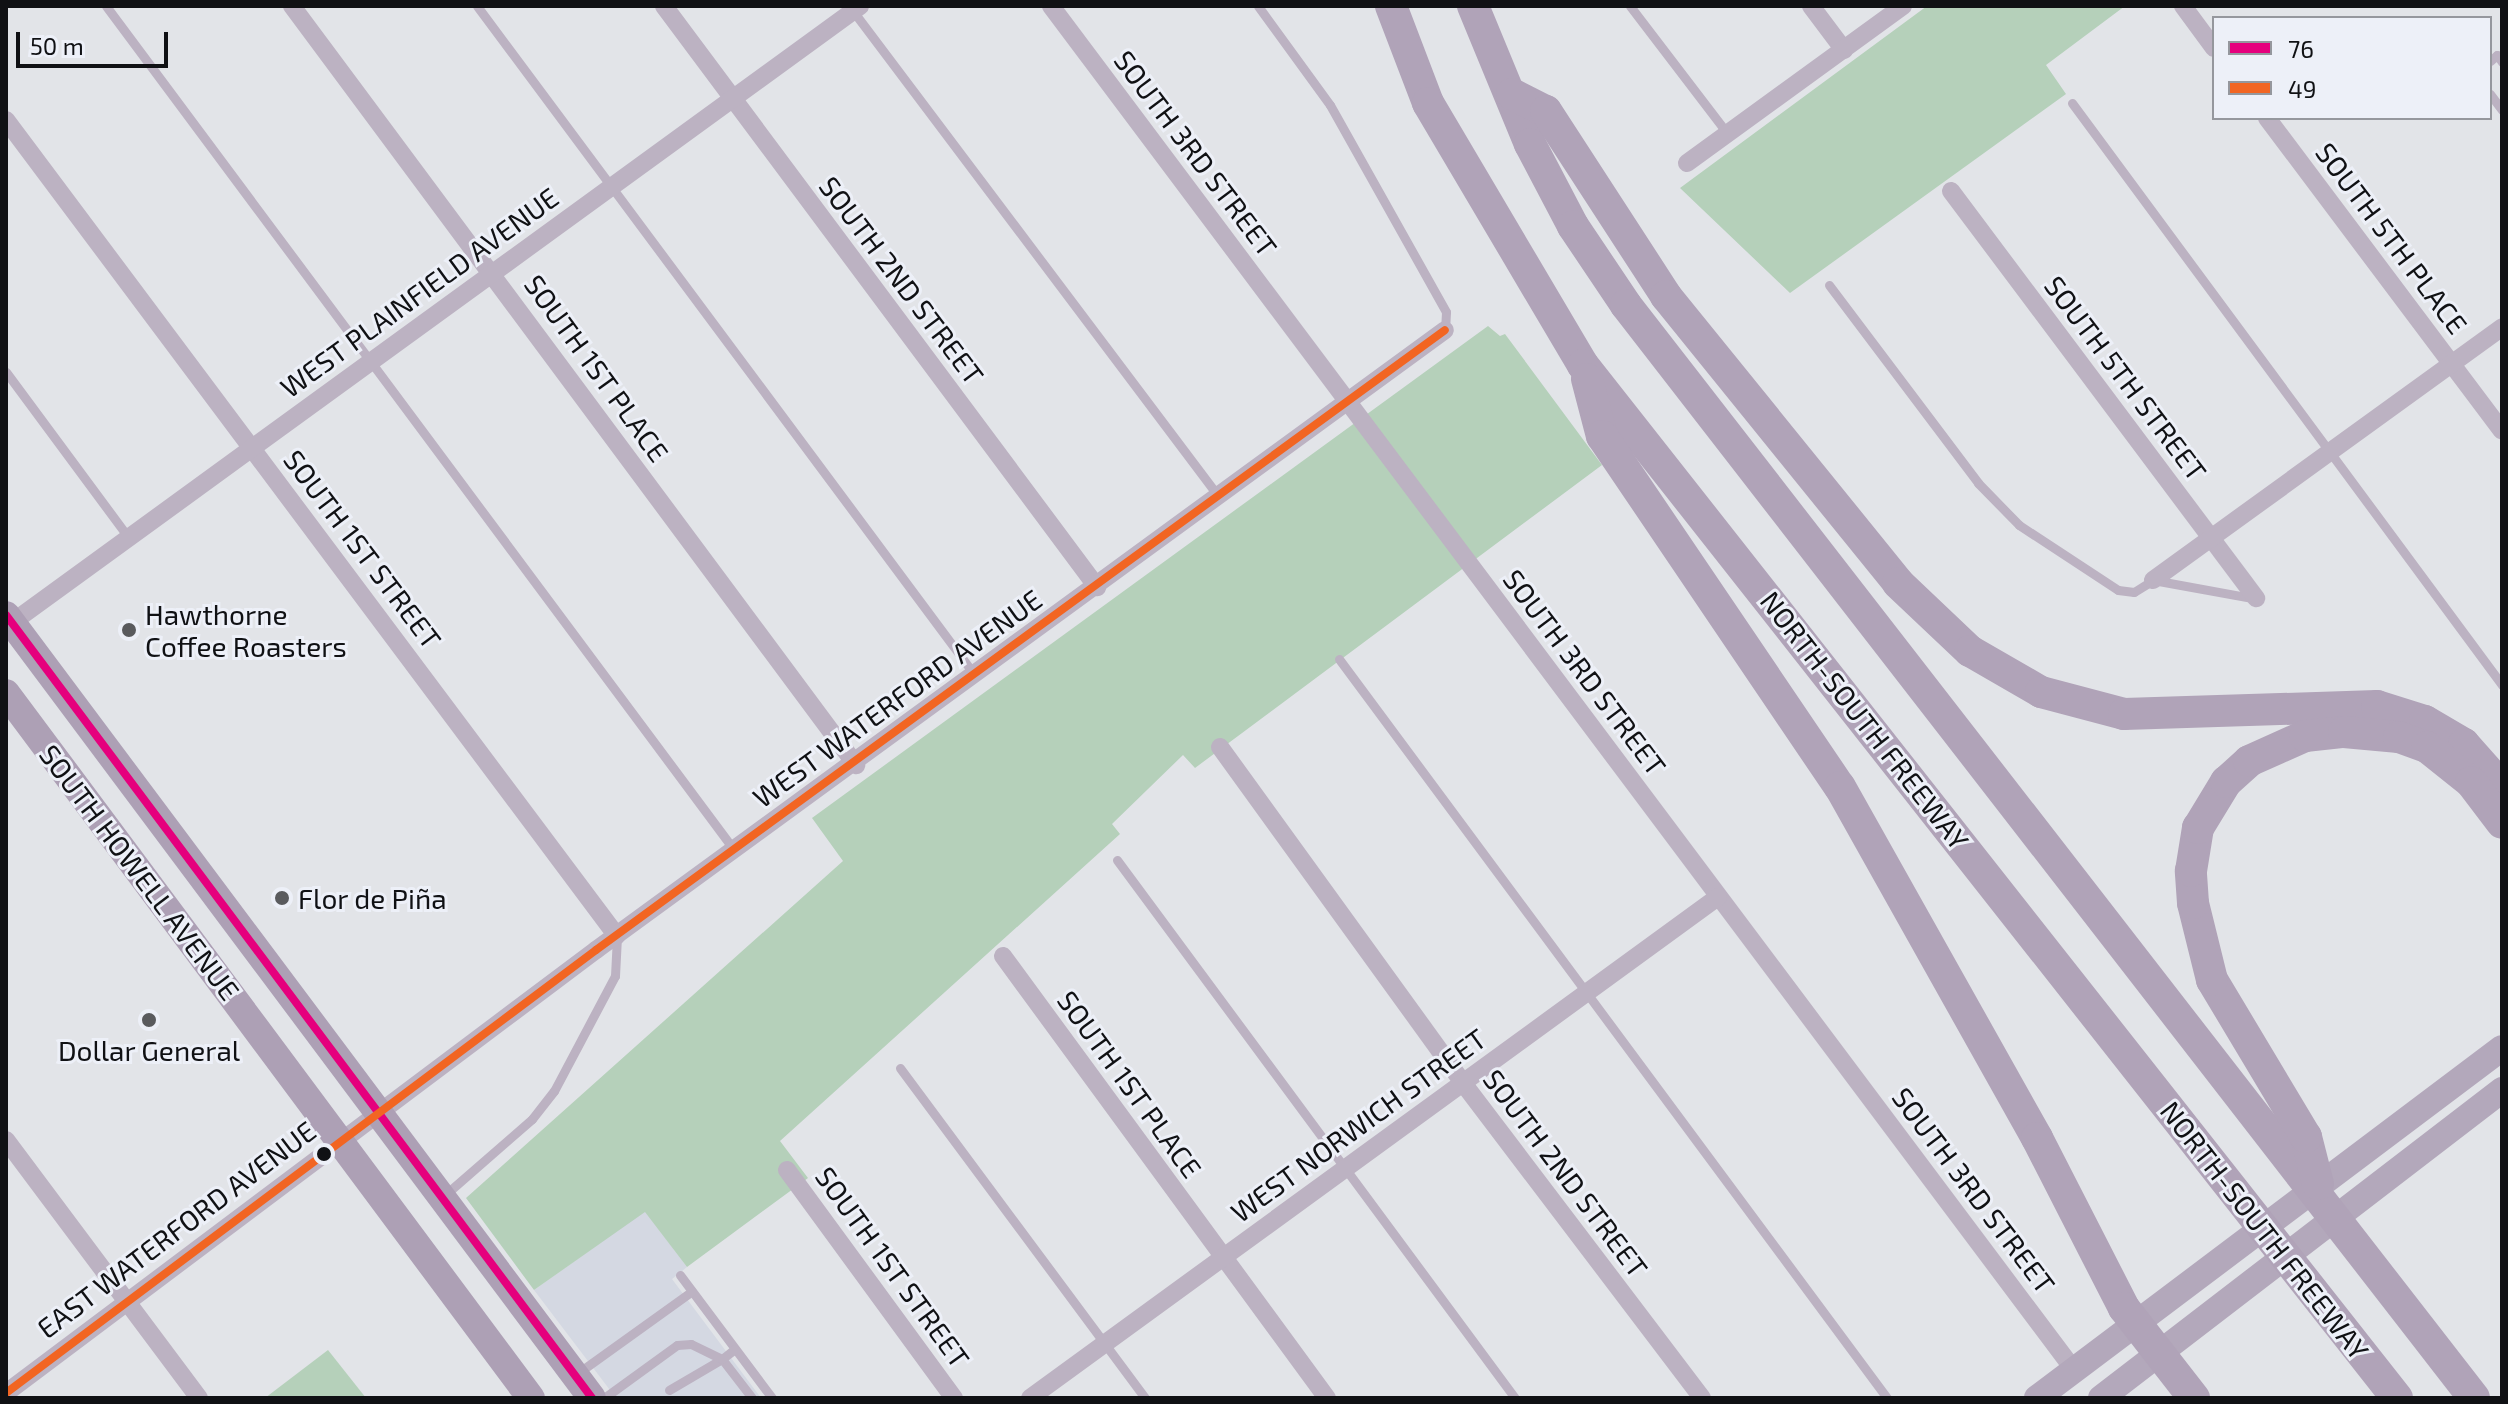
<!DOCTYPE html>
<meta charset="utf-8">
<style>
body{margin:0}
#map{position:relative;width:2508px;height:1404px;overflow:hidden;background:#e2e4e8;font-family:"Exo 2",sans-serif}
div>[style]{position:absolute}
.built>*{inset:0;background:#d4d8e2}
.green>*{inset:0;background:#b5d0ba}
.service>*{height:9px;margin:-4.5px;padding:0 4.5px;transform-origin:4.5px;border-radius:4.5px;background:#bcb2c2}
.minor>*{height:18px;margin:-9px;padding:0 9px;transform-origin:9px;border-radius:9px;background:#bcb2c2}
.secondary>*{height:26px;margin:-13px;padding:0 13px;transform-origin:13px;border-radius:13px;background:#b3a8bb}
.primary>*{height:28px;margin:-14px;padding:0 14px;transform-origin:14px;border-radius:14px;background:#ada0b5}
.motorway>*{height:32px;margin:-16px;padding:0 16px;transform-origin:16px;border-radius:16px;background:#b0a3b8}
.bus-1>*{height:8px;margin:-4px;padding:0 4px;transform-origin:4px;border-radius:4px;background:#e5007d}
.bus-2>*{height:8px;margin:-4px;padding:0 4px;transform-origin:4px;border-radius:4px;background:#f26522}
.dots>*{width:22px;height:22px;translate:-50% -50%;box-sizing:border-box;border:4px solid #edf0f8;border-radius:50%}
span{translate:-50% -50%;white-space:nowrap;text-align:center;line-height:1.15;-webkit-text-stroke:6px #edf0f8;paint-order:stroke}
.street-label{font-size:28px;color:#101114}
.poi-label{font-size:28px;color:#101114}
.left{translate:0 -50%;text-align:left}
.frame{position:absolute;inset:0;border:8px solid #101114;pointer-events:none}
.legend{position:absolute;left:2212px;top:16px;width:280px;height:104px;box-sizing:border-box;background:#edf0f8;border:2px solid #95979d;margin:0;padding:10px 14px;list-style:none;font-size:24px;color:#101114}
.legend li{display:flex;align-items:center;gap:16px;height:40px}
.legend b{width:40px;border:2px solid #95979d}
.scale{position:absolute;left:16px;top:32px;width:152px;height:36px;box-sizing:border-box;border:4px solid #101114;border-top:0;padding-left:10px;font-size:24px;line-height:28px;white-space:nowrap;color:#101114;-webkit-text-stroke:6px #edf0f8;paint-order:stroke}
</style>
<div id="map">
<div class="built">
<i style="clip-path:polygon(645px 1211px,687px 1267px,672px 1279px,761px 1398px,616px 1398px,534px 1290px)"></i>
</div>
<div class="green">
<i style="clip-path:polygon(1927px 6px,2125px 6px,2046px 65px,2066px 94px,1790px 293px,1680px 188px)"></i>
<i style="clip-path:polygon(1488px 326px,1500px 336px,1505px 334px,1602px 465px,1195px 768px,1183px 755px,1112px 824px,1120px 834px,780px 1141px,808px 1178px,687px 1267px,645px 1212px,534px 1290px,466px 1198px,843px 861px,812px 818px)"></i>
<i style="clip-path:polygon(328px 1350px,366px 1398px,265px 1398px)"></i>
</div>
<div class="service">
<i style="left:106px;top:6px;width:1053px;rotate:53.34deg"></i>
<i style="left:477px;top:6px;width:833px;rotate:53.35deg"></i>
<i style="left:1258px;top:6px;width:122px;rotate:54deg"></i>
<i style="left:1330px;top:105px;width:237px;rotate:60.7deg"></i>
<i style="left:1446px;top:312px;width:18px;rotate:93deg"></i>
<i style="left:1630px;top:6px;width:161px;rotate:52.6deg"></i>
<i style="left:853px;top:11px;width:608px;rotate:53.02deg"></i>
<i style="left:2490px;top:61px;width:9px;rotate:-41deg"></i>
<i style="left:2497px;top:55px;width:9px;rotate:54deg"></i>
<i style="left:2490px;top:94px;width:20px;rotate:53deg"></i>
<i style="left:2072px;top:103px;width:724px;rotate:53.54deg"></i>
<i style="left:1829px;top:285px;width:248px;rotate:53deg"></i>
<i style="left:1978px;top:483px;width:59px;rotate:45.7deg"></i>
<i style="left:2019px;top:525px;width:118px;rotate:33.3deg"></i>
<i style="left:2118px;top:590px;width:16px;rotate:7deg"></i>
<i style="left:2134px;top:592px;width:22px;rotate:-32deg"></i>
<i style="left:2153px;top:580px;width:101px;rotate:10.3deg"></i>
<i style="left:6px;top:372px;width:207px;rotate:53.5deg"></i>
<i style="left:1339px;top:659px;width:920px;rotate:53.44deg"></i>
<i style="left:1117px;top:860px;width:669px;rotate:53.51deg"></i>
<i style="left:900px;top:1068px;width:411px;rotate:53.4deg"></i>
<i style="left:446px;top:1194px;width:114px;rotate:-41.1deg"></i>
<i style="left:532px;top:1119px;width:36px;rotate:-52deg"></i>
<i style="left:554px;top:1091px;width:130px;rotate:-62.1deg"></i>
<i style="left:615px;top:976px;width:40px;rotate:-87.1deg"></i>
<i style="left:680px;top:1275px;width:154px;rotate:53.2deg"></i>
<i style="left:578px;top:1373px;width:140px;rotate:-35.7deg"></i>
<i style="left:669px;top:1390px;width:61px;rotate:-30.3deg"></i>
<i style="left:722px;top:1359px;width:49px;rotate:52.4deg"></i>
<i style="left:604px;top:1398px;width:90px;rotate:-36deg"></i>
<i style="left:677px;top:1345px;width:14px;rotate:-4deg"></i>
<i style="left:691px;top:1344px;width:34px;rotate:26deg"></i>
<i style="left:722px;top:1359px;width:16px;rotate:-38deg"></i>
</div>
<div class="minor">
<i style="left:292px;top:6px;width:946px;rotate:53.38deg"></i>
<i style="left:664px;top:6px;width:725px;rotate:53.3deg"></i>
<i style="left:1051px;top:6px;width:1705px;rotate:53.13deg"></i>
<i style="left:1811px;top:6px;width:55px;rotate:53.1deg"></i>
<i style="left:2183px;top:6px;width:52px;rotate:53.6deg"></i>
<i style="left:2267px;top:118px;width:391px;rotate:53.1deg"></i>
<i style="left:6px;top:120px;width:1019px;rotate:53.18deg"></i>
<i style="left:1687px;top:163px;width:267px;rotate:-36deg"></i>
<i style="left:1951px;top:191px;width:509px;rotate:53.15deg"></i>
<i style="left:2153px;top:580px;width:431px;rotate:-35.9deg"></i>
<i style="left:6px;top:627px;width:1056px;rotate:-36.02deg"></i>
<i style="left:1220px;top:747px;width:415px;rotate:54.1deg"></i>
<i style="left:1463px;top:1083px;width:395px;rotate:52.8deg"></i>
<i style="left:1003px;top:956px;width:548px;rotate:53.76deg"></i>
<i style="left:6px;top:1140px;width:322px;rotate:53.2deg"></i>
<i style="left:787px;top:1170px;width:283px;rotate:53.8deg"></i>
<i style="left:6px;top:1393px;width:738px;rotate:-36.9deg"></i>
<i style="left:596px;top:950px;width:1051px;rotate:-36.14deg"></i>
<i style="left:1030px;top:1398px;width:851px;rotate:-36.06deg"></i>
</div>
<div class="secondary">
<i style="left:2037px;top:1398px;width:582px;rotate:-36.97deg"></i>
<i style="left:2101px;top:1398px;width:506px;rotate:-37.53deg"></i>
</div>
<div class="primary">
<i style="left:6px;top:615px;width:978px;rotate:53.19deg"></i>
<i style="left:6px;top:693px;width:879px;rotate:53.33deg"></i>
</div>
<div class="motorway">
<i style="left:1391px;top:6px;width:104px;rotate:69.1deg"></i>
<i style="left:1428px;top:103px;width:304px;rotate:59.4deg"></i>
<i style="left:1583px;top:365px;width:1315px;rotate:51.76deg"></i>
<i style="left:1473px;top:6px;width:149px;rotate:67.6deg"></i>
<i style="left:1530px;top:144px;width:93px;rotate:62.3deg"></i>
<i style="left:1573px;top:226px;width:95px;rotate:56.1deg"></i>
<i style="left:1626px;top:305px;width:1383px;rotate:52.19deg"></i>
<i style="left:1512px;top:94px;width:38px;rotate:27deg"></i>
<i style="left:1546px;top:111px;width:221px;rotate:57deg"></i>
<i style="left:1666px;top:296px;width:369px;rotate:51deg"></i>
<i style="left:1898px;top:583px;width:99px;rotate:43.4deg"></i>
<i style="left:1970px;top:651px;width:82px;rotate:30deg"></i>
<i style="left:2041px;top:692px;width:86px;rotate:14.8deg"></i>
<i style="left:2124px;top:714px;width:253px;rotate:-1.8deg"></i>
<i style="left:2377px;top:706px;width:50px;rotate:17.4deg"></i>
<i style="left:2425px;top:721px;width:45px;rotate:30.5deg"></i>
<i style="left:2464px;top:744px;width:57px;rotate:48.5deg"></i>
<i style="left:1587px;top:379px;width:59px;rotate:75.3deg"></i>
<i style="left:1602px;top:436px;width:424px;rotate:55.9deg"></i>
<i style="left:1840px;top:787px;width:403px;rotate:60.7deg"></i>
<i style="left:2037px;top:1138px;width:191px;rotate:62.9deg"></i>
<i style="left:2124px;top:1308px;width:114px;rotate:52.1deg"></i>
<i style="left:2318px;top:1184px;width:49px;rotate:-104.3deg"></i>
<i style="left:2306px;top:1137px;width:183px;rotate:-120.9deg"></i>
<i style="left:2212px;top:980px;width:79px;rotate:-103.9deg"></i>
<i style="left:2193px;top:903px;width:32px;rotate:-94deg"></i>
<i style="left:2191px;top:871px;width:44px;rotate:-80.8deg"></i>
<i style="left:2198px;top:828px;width:54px;rotate:-58.7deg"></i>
<i style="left:2226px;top:782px;width:31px;rotate:-42deg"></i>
<i style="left:2249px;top:761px;width:61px;rotate:-24.1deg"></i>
<i style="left:2305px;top:736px;width:39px;rotate:-6deg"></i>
<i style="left:2344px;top:732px;width:55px;rotate:5.2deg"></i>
<i style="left:2399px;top:737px;width:30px;rotate:20deg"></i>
<i style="left:2427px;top:747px;width:56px;rotate:38.5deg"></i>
<i style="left:2471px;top:782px;width:51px;rotate:52.9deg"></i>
</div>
<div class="bus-1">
<i style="left:6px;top:615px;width:978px;rotate:53.19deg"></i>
</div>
<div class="bus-2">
<i style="left:6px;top:1393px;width:738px;rotate:-36.9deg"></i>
<i style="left:596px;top:950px;width:1051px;rotate:-36.14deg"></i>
</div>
<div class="dots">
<i style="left:129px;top:630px;background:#5a5b5e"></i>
<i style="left:282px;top:898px;background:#5a5b5e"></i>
<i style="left:149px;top:1020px;background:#5a5b5e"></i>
<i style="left:324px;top:1154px;background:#101114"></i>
</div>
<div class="street-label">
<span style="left:1196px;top:153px;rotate:53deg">SOUTH 3RD STREET</span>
<span style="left:2392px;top:238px;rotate:53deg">SOUTH 5TH PLACE</span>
<span style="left:902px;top:280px;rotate:53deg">SOUTH 2ND STREET</span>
<span style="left:419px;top:292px;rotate:-36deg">WEST PLAINFIELD AVENUE</span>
<span style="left:597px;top:368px;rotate:54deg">SOUTH 1ST PLACE</span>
<span style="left:2126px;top:378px;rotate:53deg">SOUTH 5TH STREET</span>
<span style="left:363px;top:549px;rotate:53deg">SOUTH 1ST STREET</span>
<span style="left:1585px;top:672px;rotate:53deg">SOUTH 3RD STREET</span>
<span style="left:897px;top:698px;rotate:-36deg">WEST WATERFORD AVENUE</span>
<span style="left:1865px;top:720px;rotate:52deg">NORTH-SOUTH FREEWAY</span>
<span style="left:140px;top:872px;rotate:53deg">SOUTH HOWELL AVENUE</span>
<span style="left:1130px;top:1084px;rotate:54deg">SOUTH 1ST PLACE</span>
<span style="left:1358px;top:1125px;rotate:-36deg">WEST NORWICH STREET</span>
<span style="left:1566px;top:1173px;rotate:53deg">SOUTH 2ND STREET</span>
<span style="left:1974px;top:1190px;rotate:53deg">SOUTH 3RD STREET</span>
<span style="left:176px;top:1229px;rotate:-37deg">EAST WATERFORD AVENUE</span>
<span style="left:2265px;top:1230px;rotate:52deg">NORTH-SOUTH FREEWAY</span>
<span style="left:893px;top:1267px;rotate:54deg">SOUTH 1ST STREET</span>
</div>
<div class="poi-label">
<span class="left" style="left:145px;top:630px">Hawthorne<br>Coffee Roasters</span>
<span class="left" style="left:298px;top:898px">Flor de Piña</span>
<span style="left:149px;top:1050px">Dollar General</span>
</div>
<div class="frame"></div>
<ul class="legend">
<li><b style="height:10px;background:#e5007d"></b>76</li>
<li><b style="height:10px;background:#f26522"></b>49</li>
</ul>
<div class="scale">50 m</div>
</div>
